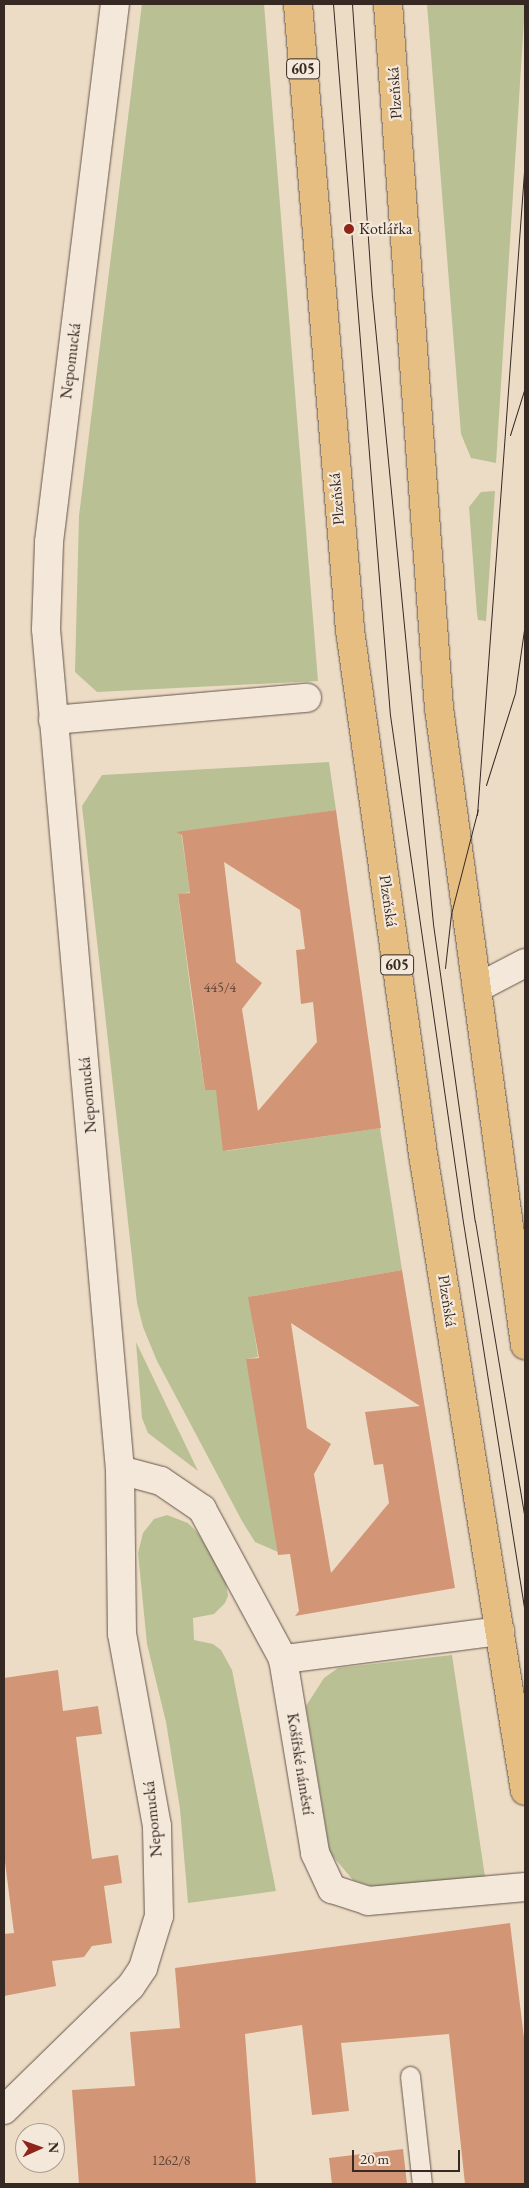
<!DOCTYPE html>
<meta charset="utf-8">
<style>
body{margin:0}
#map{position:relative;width:529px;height:2188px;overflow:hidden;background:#eddcc5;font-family:"EB Garamond",serif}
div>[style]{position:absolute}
.green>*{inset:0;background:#b9c094}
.building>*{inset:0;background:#d29575}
.roads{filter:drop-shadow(0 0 1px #64564c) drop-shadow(0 0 1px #64564c)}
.service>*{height:19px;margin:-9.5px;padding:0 9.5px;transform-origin:9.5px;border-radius:9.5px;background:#f3e8d9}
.minor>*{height:28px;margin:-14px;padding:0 14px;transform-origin:14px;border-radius:14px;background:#f3e8d9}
.primary>*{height:28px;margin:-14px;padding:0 14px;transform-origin:14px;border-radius:14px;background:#e6be82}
.tram>*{height:1px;margin:-0.5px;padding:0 0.5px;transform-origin:0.5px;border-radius:0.5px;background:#362923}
.dots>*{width:14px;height:14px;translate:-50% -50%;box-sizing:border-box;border:2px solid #f3e8d9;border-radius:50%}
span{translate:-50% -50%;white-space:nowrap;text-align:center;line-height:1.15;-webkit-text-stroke:4.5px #f3e8d9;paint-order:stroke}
.number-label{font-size:14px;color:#5d4438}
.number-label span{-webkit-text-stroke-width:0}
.shield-label span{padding:1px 4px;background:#f3e8d9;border:1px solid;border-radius:4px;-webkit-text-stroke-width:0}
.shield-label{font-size:15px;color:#362923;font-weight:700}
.street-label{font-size:16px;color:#362923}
.poi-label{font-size:16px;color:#362923}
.left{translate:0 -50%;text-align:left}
.frame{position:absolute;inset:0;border:5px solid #362923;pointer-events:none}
.north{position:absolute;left:15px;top:2123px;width:50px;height:50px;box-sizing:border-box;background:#f3e8d9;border:1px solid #a79c90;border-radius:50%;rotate:88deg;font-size:14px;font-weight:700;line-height:20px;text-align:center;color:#362923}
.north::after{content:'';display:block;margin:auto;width:18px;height:22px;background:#8f2418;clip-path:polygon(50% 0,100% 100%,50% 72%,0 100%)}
.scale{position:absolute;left:352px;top:2150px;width:108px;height:22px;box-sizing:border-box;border:2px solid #362923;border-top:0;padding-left:6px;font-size:15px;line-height:18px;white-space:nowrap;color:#362923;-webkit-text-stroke:4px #f3e8d9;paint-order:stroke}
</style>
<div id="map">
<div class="green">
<i style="clip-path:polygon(142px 4px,264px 4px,318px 681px,97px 692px,75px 672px,79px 516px)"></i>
<i style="clip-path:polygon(427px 4px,525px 4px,496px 463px,471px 458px,461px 434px)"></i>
<i style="clip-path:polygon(495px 491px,486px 621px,478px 620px,477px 614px,469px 507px,481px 492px)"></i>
<i style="clip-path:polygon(329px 762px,336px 810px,181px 832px,190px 892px,178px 895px,192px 1001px,205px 1090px,217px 1090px,226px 1151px,380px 1128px,402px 1270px,249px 1297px,258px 1357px,247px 1359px,278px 1552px,255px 1542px,242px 1521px,157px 1361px,143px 1327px,137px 1303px,82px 806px,102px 775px)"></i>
<i style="clip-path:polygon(136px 1342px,198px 1471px,148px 1433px,142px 1418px)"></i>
<i style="clip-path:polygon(167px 1515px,188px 1523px,197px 1532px,225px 1577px,228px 1596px,225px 1603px,214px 1614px,193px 1618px,194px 1640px,213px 1644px,221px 1650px,232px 1670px,276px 1891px,188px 1903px,180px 1809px,166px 1722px,147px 1644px,138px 1553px,143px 1533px,154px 1519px)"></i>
<i style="clip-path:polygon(452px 1655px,485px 1877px,374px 1887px,353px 1880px,330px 1853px,306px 1706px,324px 1678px,338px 1668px)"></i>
</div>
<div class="building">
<i style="clip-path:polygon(evenodd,336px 810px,381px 1128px,223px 1151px,216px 1090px,205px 1090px,178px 894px,190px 893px,182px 835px,176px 832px,336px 810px,224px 862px,300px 910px,305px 949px,296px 950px,301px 1004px,313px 1002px,317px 1042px,258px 1111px,242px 1009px,262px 983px,236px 962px,224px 862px)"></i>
<i style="clip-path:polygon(evenodd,402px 1270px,455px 1588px,295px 1616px,299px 1611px,290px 1554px,278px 1555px,246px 1359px,259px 1358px,248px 1297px,402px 1270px,291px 1323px,420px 1406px,365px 1412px,374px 1465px,383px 1464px,389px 1503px,331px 1573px,314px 1474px,331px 1444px,307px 1428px,291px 1323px)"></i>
<i style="clip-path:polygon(58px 1670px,63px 1711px,98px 1706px,102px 1734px,76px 1737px,92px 1859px,118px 1855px,122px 1883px,104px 1886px,112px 1943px,92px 1946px,84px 1957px,52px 1961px,56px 1986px,4px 1996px,4px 1934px,14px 1933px,4px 1854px,4px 1678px)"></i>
<i style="clip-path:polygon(510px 1923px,525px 2046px,525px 2184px,465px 2184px,449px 2034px,341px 2043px,349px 2111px,312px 2115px,302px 2025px,245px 2034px,256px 2184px,79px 2184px,72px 2090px,135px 2086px,130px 2032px,180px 2028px,175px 1968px)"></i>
<i style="clip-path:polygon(403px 2149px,407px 2184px,332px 2184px,329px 2158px)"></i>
</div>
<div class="roads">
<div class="service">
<i style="left:410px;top:2076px;width:109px;rotate:83.7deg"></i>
</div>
<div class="minor">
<i style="left:53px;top:720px;width:255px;rotate:-5deg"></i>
<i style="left:477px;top:988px;width:54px;rotate:-27.5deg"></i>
<i style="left:120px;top:1470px;width:42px;rotate:15deg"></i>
<i style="left:161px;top:1481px;width:50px;rotate:34.3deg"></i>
<i style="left:202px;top:1509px;width:170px;rotate:61.6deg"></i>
<i style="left:500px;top:1631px;width:219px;rotate:172.6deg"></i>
<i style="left:283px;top:1659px;width:197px;rotate:80.6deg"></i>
<i style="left:315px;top:1853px;width:40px;rotate:65deg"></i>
<i style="left:332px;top:1889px;width:38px;rotate:18deg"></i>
<i style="left:368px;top:1901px;width:158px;rotate:-5.1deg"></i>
<i style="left:4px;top:2110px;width:177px;rotate:-44.3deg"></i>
<i style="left:131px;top:1986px;width:22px;rotate:-56deg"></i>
<i style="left:143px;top:1968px;width:54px;rotate:-72.9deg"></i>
<i style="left:159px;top:1916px;width:90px;rotate:-91.3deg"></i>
<i style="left:157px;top:1826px;width:195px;rotate:-100.3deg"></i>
<i style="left:122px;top:1634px;width:164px;rotate:-90.7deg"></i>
<i style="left:120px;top:1470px;width:844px;rotate:-95.03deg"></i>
<i style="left:46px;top:629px;width:87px;rotate:-88deg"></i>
<i style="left:49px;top:542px;width:542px;rotate:-83.01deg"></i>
</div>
<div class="primary">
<i style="left:298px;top:4px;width:628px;rotate:85.25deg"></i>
<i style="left:350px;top:630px;width:529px;rotate:82.07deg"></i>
<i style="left:423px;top:1154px;width:645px;rotate:80.9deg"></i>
<i style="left:388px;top:4px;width:706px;rotate:85.86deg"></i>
<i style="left:439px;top:708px;width:643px;rotate:82.31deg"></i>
</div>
</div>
<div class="tram">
<i style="left:333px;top:4px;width:713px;rotate:85.42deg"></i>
<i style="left:390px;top:715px;width:512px;rotate:81.81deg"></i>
<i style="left:463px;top:1222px;width:396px;rotate:81deg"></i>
<i style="left:352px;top:4px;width:293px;rotate:86.1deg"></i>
<i style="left:372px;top:296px;width:631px;rotate:84.45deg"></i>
<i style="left:433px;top:924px;width:300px;rotate:82deg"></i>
<i style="left:475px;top:1221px;width:302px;rotate:80.5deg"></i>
<i style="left:510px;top:435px;width:50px;rotate:-72.6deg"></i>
<i style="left:486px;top:785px;width:96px;rotate:-72.5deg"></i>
<i style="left:515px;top:693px;width:71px;rotate:-81.9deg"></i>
<i style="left:477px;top:815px;width:658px;rotate:-85.82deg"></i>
<i style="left:445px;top:968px;width:54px;rotate:-83.7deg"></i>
<i style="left:451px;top:914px;width:108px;rotate:-75.6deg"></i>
</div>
<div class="dots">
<i style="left:349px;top:229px;background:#8f2418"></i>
</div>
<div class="number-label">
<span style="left:220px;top:987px">445/4</span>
<span style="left:171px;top:2160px">1262/8</span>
</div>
<div class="shield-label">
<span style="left:303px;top:69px">605</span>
<span style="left:397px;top:965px">605</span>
</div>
<div class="street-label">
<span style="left:395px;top:93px;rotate:-94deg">Plzeňská</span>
<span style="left:71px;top:361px;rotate:-83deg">Nepomucká</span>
<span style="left:337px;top:499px;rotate:-95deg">Plzeňská</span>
<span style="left:388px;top:901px;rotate:82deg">Plzeňská</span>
<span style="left:88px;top:1095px;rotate:-95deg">Nepomucká</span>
<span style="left:447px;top:1301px;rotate:81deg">Plzeňská</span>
<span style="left:300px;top:1764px;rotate:81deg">Košířské náměstí</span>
<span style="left:153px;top:1819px;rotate:-96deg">Nepomucká</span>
</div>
<div class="poi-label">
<span class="left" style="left:359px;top:229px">Kotlářka</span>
</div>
<div class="frame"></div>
<div class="north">N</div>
<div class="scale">20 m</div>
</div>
